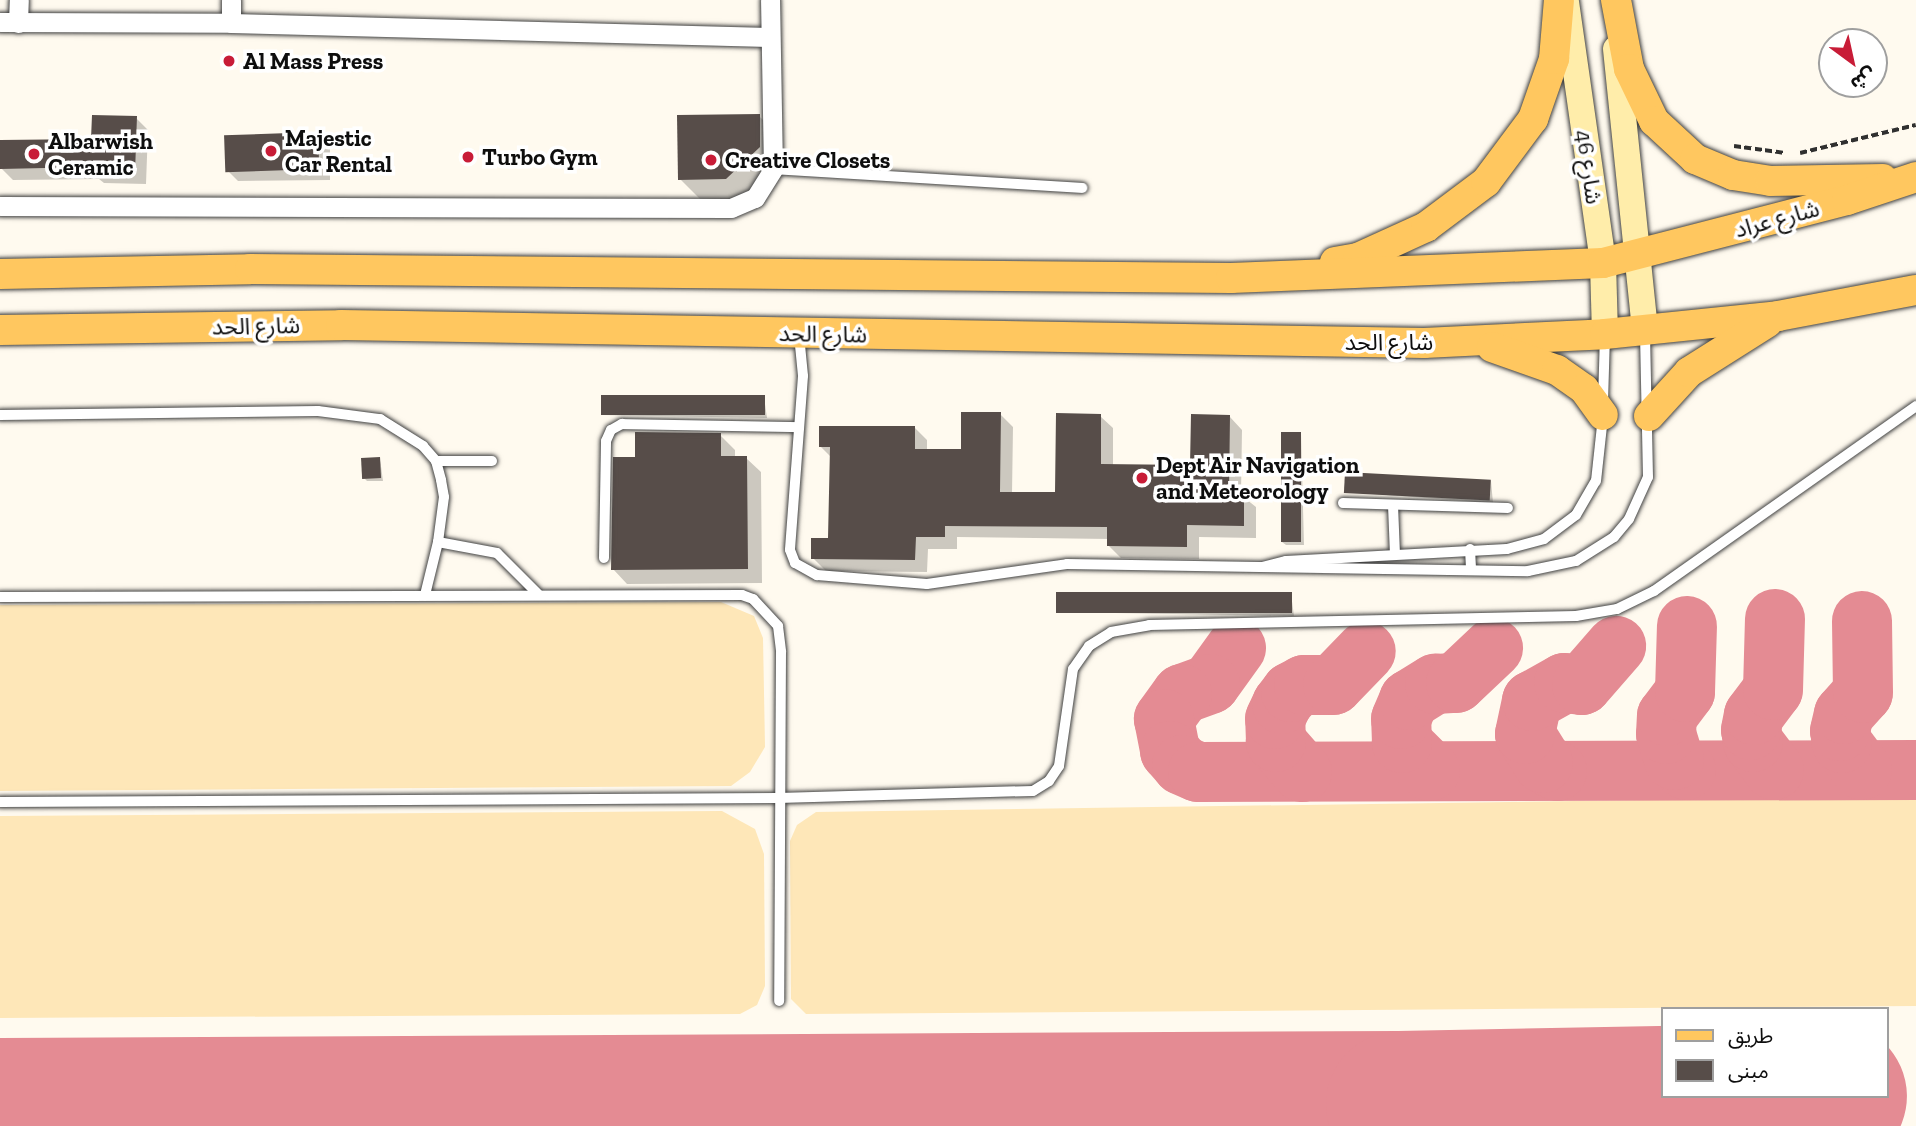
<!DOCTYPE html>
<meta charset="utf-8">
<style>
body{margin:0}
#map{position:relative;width:1916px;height:1126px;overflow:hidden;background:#fffaef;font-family:"Zilla Slab","Noto Sans Arabic",serif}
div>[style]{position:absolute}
.sand>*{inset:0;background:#fee7b8}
.shadow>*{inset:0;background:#0003}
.taxiway>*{height:60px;margin:-30px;padding:0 30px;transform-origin:30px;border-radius:30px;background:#e48b93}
.runway>*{height:147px;margin:-73.5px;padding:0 73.5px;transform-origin:73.5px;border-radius:73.5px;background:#e48b93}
.building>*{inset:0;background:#574d49;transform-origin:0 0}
.path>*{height:3.5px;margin-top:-1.75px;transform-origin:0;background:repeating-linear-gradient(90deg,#303030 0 7px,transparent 0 10.5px)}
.roads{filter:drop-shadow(0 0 2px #414141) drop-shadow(0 0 2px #414141)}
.service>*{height:10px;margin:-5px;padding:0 5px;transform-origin:5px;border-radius:5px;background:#fff}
.minor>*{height:19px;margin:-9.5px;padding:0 9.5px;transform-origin:9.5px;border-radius:9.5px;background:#fff}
.secondary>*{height:26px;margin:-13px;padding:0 13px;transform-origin:13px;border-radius:13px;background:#ffedaa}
.primary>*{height:30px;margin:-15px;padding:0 15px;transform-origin:15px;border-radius:15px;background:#ffc75f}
.dots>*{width:19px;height:19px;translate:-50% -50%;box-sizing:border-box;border:4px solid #fff;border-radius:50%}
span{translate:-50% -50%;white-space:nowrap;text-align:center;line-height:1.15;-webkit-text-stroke:7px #fff;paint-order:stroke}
.poi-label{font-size:23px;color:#0e0e0e;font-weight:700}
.left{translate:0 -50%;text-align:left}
.street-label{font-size:23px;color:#0e0e0e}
.legend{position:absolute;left:1661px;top:1007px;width:228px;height:91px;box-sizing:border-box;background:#fff;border:2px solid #9f9f9f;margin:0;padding:9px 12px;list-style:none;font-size:21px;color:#0e0e0e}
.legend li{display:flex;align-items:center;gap:14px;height:35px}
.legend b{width:35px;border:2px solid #9f9f9f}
.north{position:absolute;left:1818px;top:28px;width:70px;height:70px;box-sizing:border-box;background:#fff;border:2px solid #9f9f9f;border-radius:50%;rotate:147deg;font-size:19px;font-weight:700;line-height:28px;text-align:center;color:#0e0e0e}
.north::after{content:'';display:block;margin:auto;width:24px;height:32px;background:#c81c37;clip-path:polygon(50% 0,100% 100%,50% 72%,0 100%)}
</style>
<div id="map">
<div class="sand">
<i style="clip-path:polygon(721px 602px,754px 616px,763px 638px,765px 747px,750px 772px,731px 786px,0 791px,0 605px)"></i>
<i style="clip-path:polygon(1916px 796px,1916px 1006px,806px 1014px,791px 999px,790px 841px,797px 825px,816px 812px)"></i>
<i style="clip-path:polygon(722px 811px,755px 829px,764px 854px,765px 986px,757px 1005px,740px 1014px,0 1018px,0 816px)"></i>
</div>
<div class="shadow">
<i style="clip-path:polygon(759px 116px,782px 139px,783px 171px,750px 202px,703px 202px,680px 179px)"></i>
<i style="clip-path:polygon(136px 118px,148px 130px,146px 184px,104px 183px,99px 179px,13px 180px,1px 168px,93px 141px)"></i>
<i style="clip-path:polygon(318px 134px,330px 146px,330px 180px,238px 181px,226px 169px)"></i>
<i style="clip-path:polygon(764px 397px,767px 418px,603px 415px)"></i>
<i style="clip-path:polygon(1000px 414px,1013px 427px,1012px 494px,1057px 494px,1100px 416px,1113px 428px,1113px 466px,1192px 467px,1230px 417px,1242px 430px,1241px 495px,1256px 507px,1256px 538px,1199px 537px,1199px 559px,1121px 558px,1109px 546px,1109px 539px,957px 537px,957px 549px,928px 549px,927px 572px,826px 571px,813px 558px,830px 540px,831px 457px,820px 446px,915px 428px,927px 440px,927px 451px,962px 450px)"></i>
<i style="clip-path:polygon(1301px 433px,1304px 545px,1286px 545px,1282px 542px)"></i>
<i style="clip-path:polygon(720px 435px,735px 450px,735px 458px,746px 458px,761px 472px,762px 583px,627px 584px,613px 569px,637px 459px)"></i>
<i style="clip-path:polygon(380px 459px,383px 481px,367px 481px,364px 478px)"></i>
<i style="clip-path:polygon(1491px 481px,1493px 503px,1346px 492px)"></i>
<i style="clip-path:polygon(1291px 594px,1294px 616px,1058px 612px)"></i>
</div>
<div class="taxiway">
<i style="left:1236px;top:648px;width:44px;rotate:125.8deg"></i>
<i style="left:1210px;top:684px;width:30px;rotate:160deg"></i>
<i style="left:1182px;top:694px;width:31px;rotate:126deg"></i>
<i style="left:1164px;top:719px;width:33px;rotate:79deg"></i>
<i style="left:1170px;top:751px;width:18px;rotate:49deg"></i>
<i style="left:1182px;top:765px;width:17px;rotate:24deg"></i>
<i style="left:1198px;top:772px;width:718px;rotate:-0.16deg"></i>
<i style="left:1686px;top:770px;width:16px;rotate:-140deg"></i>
<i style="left:1674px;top:760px;width:27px;rotate:-107deg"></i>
<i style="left:1666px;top:734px;width:18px;rotate:-87deg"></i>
<i style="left:1667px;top:716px;width:30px;rotate:-53deg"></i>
<i style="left:1685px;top:692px;width:66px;rotate:-88.3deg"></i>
<i style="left:1774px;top:770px;width:35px;rotate:-127deg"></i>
<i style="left:1753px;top:742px;width:12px;rotate:-99deg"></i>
<i style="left:1751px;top:730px;width:15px;rotate:-79deg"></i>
<i style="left:1754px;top:715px;width:31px;rotate:-53deg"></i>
<i style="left:1773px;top:690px;width:71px;rotate:-88.4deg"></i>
<i style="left:1862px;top:770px;width:34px;rotate:-127deg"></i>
<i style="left:1842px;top:743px;width:12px;rotate:-99deg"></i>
<i style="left:1840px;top:731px;width:17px;rotate:-77deg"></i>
<i style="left:1844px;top:714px;width:28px;rotate:-48deg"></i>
<i style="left:1863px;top:693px;width:72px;rotate:-90.8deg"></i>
<i style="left:1430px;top:771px;width:40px;rotate:-135deg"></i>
<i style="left:1402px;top:743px;width:24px;rotate:-92deg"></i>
<i style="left:1401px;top:719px;width:21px;rotate:-67deg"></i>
<i style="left:1409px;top:700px;width:31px;rotate:-32deg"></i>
<i style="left:1435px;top:684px;width:21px;rotate:-3deg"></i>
<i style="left:1456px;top:683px;width:51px;rotate:-43.4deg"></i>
<i style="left:1557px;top:771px;width:16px;rotate:-150deg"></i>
<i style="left:1543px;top:763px;width:34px;rotate:-122deg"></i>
<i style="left:1525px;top:734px;width:34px;rotate:-78deg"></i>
<i style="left:1532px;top:701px;width:37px;rotate:-29deg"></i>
<i style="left:1564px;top:683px;width:18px;rotate:6deg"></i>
<i style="left:1582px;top:685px;width:52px;rotate:-48.9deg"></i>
<i style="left:1302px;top:772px;width:40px;rotate:-131deg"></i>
<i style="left:1276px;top:742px;width:23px;rotate:-92deg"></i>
<i style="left:1275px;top:719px;width:17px;rotate:-65deg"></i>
<i style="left:1282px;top:704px;width:15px;rotate:-53deg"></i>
<i style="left:1291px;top:692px;width:15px;rotate:-28deg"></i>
<i style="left:1304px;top:685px;width:29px"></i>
<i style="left:1333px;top:685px;width:47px;rotate:-45.9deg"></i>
<i style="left:1399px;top:1104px;width:59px;rotate:21.8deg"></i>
<i style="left:1584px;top:1126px;width:64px;rotate:-26.2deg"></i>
</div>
<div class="runway">
<i style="left:0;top:1111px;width:1399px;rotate:-0.29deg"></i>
<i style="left:1399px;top:1104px;width:434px;rotate:-1.1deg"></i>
</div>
<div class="building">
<i style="clip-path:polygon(760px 114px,760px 147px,726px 179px,678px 180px,677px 115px)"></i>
<i style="clip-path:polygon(92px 115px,137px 116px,135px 173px,90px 172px,90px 167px,0 169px,0 140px,91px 139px)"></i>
<i style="left:318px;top:132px;width:37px;height:94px;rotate:88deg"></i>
<i style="left:765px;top:395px;width:20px;height:164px;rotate:90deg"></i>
<i style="clip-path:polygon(961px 412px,1001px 412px,1000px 492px,1055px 492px,1056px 413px,1101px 414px,1101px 464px,1190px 465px,1191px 414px,1230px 415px,1229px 493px,1244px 493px,1244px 526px,1187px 525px,1187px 547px,1107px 546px,1107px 527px,945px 526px,945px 537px,916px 537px,915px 560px,811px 559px,811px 538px,828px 538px,830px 447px,819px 447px,819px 426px,915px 426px,915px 449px,961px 449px)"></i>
<i style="clip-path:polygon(635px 432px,721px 433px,721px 456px,747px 456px,748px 569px,611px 570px,613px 457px,635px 457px)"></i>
<i style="left:1281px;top:432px;width:20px;height:110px"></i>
<i style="left:380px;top:457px;width:21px;height:19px;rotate:87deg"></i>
<i style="left:1345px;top:472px;width:146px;height:21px;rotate:3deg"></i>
<i style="left:1056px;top:592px;width:236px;height:21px"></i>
</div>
<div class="path">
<i style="left:1734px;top:146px;width:51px;rotate:7.8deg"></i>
<i style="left:1800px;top:153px;width:119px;rotate:-13.6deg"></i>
</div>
<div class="roads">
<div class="service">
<i style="left:773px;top:169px;width:310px;rotate:3.5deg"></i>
<i style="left:799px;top:335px;width:41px;rotate:84.4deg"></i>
<i style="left:803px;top:376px;width:174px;rotate:94.3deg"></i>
<i style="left:790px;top:550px;width:14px;rotate:69deg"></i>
<i style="left:795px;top:563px;width:25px;rotate:29deg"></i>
<i style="left:817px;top:575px;width:110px;rotate:4.7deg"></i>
<i style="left:927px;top:584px;width:141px;rotate:-8.1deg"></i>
<i style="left:1067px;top:564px;width:461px;rotate:0.9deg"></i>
<i style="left:1528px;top:571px;width:49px;rotate:-11.8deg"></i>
<i style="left:1576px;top:561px;width:45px;rotate:-32.3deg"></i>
<i style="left:1614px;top:537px;width:23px;rotate:-50deg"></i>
<i style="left:1629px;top:519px;width:46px;rotate:-65.7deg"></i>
<i style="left:1648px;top:477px;width:143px;rotate:-91.2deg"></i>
<i style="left:1603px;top:402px;width:66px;rotate:-88.3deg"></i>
<i style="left:0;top:415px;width:318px;rotate:-0.7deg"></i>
<i style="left:318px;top:411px;width:63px;rotate:7.4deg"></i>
<i style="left:380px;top:419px;width:51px;rotate:32.1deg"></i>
<i style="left:423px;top:446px;width:20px;rotate:49deg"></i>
<i style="left:436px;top:461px;width:20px;rotate:75deg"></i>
<i style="left:441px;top:480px;width:17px;rotate:80deg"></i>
<i style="left:444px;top:497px;width:45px;rotate:97.6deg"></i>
<i style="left:438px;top:542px;width:55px;rotate:103.8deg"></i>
<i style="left:436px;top:461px;width:56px"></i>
<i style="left:1343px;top:503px;width:165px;rotate:1.7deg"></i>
<i style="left:1393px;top:505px;width:49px;rotate:87.7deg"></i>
<i style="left:438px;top:542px;width:60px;rotate:10.6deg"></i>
<i style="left:497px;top:553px;width:58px;rotate:45deg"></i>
<i style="left:1470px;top:549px;width:21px;rotate:87deg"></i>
<i style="left:604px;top:558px;width:117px;rotate:-89deg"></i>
<i style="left:606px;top:441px;width:12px;rotate:-66deg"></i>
<i style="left:611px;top:430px;width:13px;rotate:-29deg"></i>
<i style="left:622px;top:424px;width:177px;rotate:1deg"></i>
<i style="left:1262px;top:567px;width:25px;rotate:-14deg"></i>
<i style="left:1286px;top:561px;width:221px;rotate:-3.1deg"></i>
<i style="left:1507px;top:549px;width:38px;rotate:-15deg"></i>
<i style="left:1544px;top:539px;width:40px;rotate:-37deg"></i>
<i style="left:1576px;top:515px;width:39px;rotate:-60deg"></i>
<i style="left:1596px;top:481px;width:64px;rotate:-83.8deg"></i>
<i style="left:0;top:597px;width:742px;rotate:-0.15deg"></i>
<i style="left:742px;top:595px;width:12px;rotate:20deg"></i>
<i style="left:753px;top:599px;width:37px;rotate:47deg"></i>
<i style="left:778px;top:626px;width:26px;rotate:83deg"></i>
<i style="left:781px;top:652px;width:349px;rotate:90.3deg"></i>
<i style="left:0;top:802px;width:778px;rotate:-0.29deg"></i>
<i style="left:778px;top:798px;width:255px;rotate:-1.6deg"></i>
<i style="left:1033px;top:791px;width:19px;rotate:-32deg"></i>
<i style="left:1049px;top:781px;width:18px;rotate:-56deg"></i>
<i style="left:1059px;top:766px;width:98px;rotate:-81.8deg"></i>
<i style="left:1073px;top:669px;width:28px;rotate:-55deg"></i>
<i style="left:1089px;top:646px;width:26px;rotate:-32deg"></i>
<i style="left:1111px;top:632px;width:39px;rotate:-10deg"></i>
<i style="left:1149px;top:625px;width:427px;rotate:-1.2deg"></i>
<i style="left:1576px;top:616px;width:42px;rotate:-9.7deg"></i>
<i style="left:1617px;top:609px;width:41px;rotate:-25.9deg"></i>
<i style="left:1654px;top:591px;width:321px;rotate:-35.2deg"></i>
</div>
<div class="minor">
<i style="left:0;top:22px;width:231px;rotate:0.2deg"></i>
<i style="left:231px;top:23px;width:538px;rotate:1.49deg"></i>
<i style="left:18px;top:23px;width:23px;rotate:-88deg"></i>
<i style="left:231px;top:23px;width:23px;rotate:-90deg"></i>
<i style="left:0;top:206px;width:731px;rotate:0.16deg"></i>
<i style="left:731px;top:208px;width:26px;rotate:-23deg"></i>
<i style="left:755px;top:198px;width:34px;rotate:-58deg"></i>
<i style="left:773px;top:169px;width:169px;rotate:-91deg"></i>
</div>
<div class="secondary">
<i style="left:1566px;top:2px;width:264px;rotate:81.9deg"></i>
<i style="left:1603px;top:263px;width:71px;rotate:88.4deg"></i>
<i style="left:1616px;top:49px;width:282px;rotate:84.1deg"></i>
</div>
<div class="primary">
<i style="left:1616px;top:0;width:70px;rotate:79.3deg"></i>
<i style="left:1629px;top:69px;width:58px;rotate:64.3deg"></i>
<i style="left:1654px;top:121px;width:56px;rotate:42.8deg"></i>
<i style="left:1695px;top:159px;width:41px;rotate:22.8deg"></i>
<i style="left:1733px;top:175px;width:37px;rotate:9deg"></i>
<i style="left:1770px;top:181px;width:113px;rotate:-1deg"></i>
<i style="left:1335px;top:262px;width:23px;rotate:-10deg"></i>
<i style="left:1358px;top:258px;width:75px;rotate:-24.5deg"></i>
<i style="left:1426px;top:227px;width:75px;rotate:-36.9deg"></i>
<i style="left:1486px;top:182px;width:79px;rotate:-53.3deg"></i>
<i style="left:1533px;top:119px;width:64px;rotate:-70.7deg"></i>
<i style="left:1554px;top:59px;width:59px;rotate:-85.2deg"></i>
<i style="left:0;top:274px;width:250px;rotate:-1.1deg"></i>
<i style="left:250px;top:269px;width:981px;rotate:0.53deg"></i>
<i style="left:1231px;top:278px;width:372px;rotate:-2.3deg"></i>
<i style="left:1603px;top:263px;width:252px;rotate:-14.5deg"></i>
<i style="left:1847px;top:200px;width:73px;rotate:-18.4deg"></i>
<i style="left:0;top:330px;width:341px;rotate:-0.8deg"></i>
<i style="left:341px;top:325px;width:1083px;rotate:0.95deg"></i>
<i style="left:1424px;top:343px;width:181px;rotate:-2.8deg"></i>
<i style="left:1605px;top:334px;width:174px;rotate:-5.9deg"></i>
<i style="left:1778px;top:316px;width:140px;rotate:-10.7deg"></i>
<i style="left:1492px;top:347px;width:69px;rotate:19.5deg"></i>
<i style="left:1557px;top:370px;width:33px;rotate:35deg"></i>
<i style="left:1584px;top:389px;width:32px;rotate:54deg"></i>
<i style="left:1649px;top:416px;width:59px;rotate:-47.7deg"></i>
<i style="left:1689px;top:372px;width:93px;rotate:-32.3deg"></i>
</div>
</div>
<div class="dots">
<i style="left:229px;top:61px;background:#c81c37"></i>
<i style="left:271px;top:151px;background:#c81c37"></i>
<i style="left:34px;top:154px;background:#c81c37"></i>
<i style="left:468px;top:157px;background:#c81c37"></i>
<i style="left:711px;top:160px;background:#c81c37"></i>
<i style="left:1142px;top:478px;background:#c81c37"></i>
</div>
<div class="poi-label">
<span class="left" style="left:243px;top:61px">Al Mass Press</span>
<span class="left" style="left:285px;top:151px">Majestic<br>Car Rental</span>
<span class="left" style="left:48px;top:154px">Albarwish<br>Ceramic</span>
<span class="left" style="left:482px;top:157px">Turbo Gym</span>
<span class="left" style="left:725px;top:160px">Creative Closets</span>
<span class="left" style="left:1156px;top:478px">Dept Air Navigation<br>and Meteorology</span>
</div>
<div class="street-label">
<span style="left:1589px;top:167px;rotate:82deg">شارع 46</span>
<span style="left:1777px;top:219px;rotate:-15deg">شارع عراد</span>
<span style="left:256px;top:326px;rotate:-1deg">شارع الحد</span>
<span style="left:823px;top:334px;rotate:1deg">شارع الحد</span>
<span style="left:1389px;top:342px">شارع الحد</span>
</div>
<ul class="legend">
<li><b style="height:9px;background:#ffc75f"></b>طريق</li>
<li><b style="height:19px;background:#574d49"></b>مبنى</li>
</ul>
<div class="north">ش</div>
</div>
